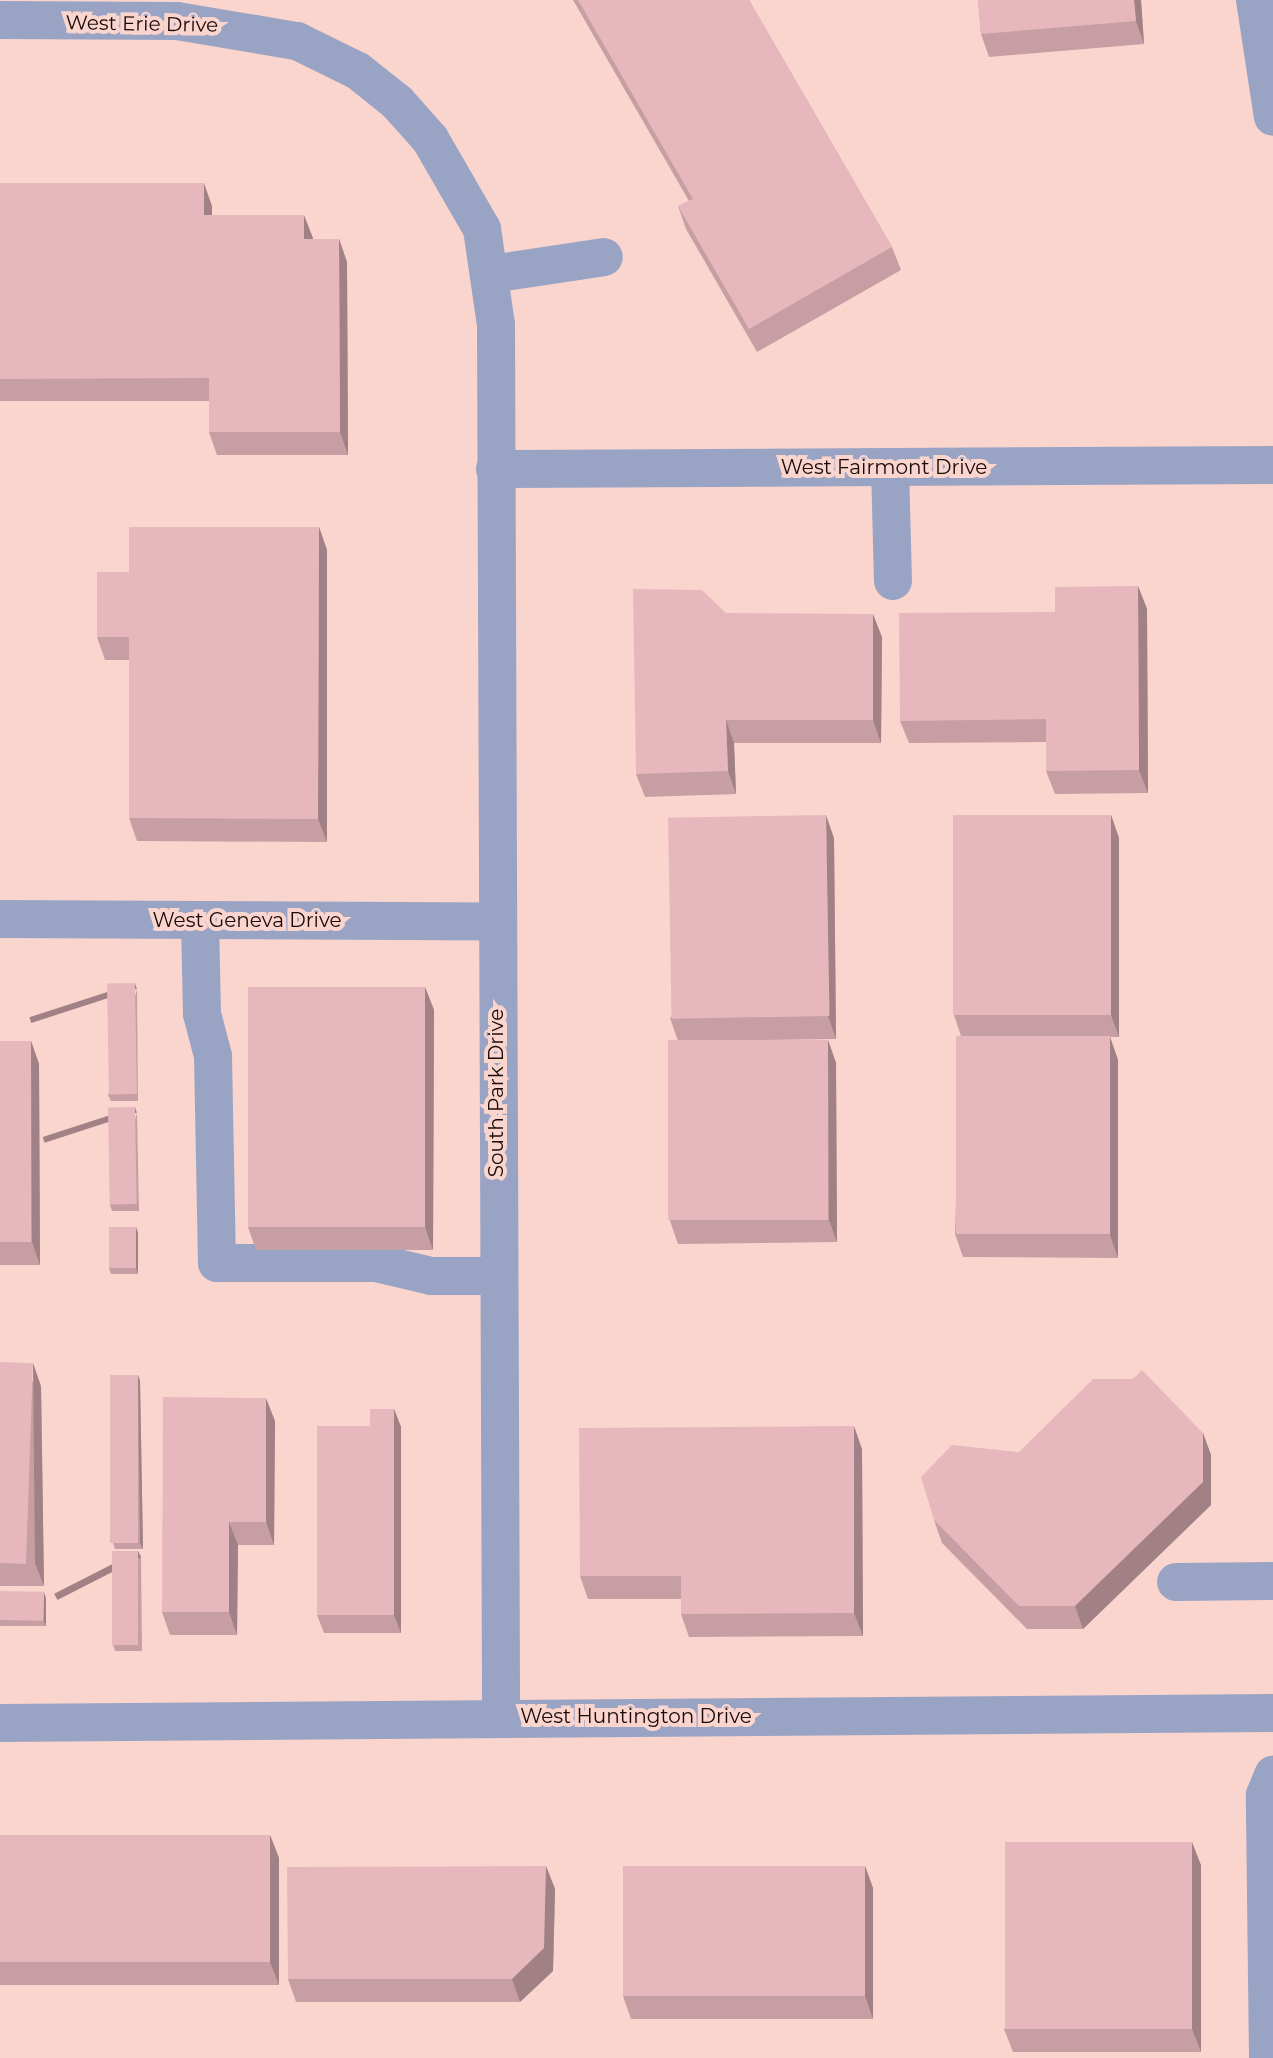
<!DOCTYPE html>
<style>
body{margin:0}
#map{position:relative;width:1273px;height:2058px;overflow:hidden;background:#fad5ce;font-family:Montserrat,sans-serif}
div>[style]{position:absolute}
.minor>*{height:38px;margin:-19px;padding:0 19px;transform-origin:19px;border-radius:19px;background:#99a4c5}
.wall>*{inset:0;background:#c69ea3}
.shaded-wall>*{inset:0;background:#a18185;transform-origin:0 0}
.building>*{inset:0;background:#e6b8be;transform-origin:0 0}
span{translate:-50% -50%;white-space:nowrap;text-align:center;line-height:1.15;-webkit-text-stroke:8px #fad5ce;paint-order:stroke}
.street-label{font-size:20px;color:#180907}
</style>
<div id="map">
<div class="minor">
<i style="left:1255px;top:0;width:118px;rotate:81.3deg"></i>
<i style="left:0;top:20px;width:177px;rotate:0.3deg"></i>
<i style="left:177px;top:21px;width:122px;rotate:9.5deg"></i>
<i style="left:297px;top:41px;width:68px;rotate:26.2deg"></i>
<i style="left:358px;top:71px;width:50px;rotate:38.5deg"></i>
<i style="left:397px;top:102px;width:50px;rotate:48.3deg"></i>
<i style="left:430px;top:139px;width:104px;rotate:60deg"></i>
<i style="left:482px;top:229px;width:97px;rotate:81.7deg"></i>
<i style="left:496px;top:325px;width:1392px;rotate:89.79deg"></i>
<i style="left:492px;top:274px;width:113px;rotate:-8.6deg"></i>
<i style="left:890px;top:467px;width:114px;rotate:88.5deg"></i>
<i style="left:495px;top:469px;width:778px;rotate:-0.29deg"></i>
<i style="left:0;top:919px;width:495px;rotate:0.3deg"></i>
<i style="left:200px;top:920px;width:94px;rotate:88.8deg"></i>
<i style="left:202px;top:1014px;width:43px;rotate:75.3deg"></i>
<i style="left:213px;top:1056px;width:207px;rotate:88.9deg"></i>
<i style="left:217px;top:1263px;width:159px"></i>
<i style="left:376px;top:1263px;width:57px;rotate:13.3deg"></i>
<i style="left:431px;top:1276px;width:66px"></i>
<i style="left:1176px;top:1582px;width:97px;rotate:-0.6deg"></i>
<i style="left:0;top:1723px;width:1273px;rotate:-0.45deg"></i>
<i style="left:1268px;top:2058px;width:263px;rotate:-90.7deg"></i>
<i style="left:1265px;top:1795px;width:22px;rotate:-68deg"></i>
</div>
<div class="wall">
<i style="clip-path:polygon(573px 0,749px 0,892px 247px,901px 270px,757px 352px,686px 229px,678px 206px,689px 201px)"></i>
<i style="clip-path:polygon(978px 0,1141px 0,1144px 44px,989px 57px,981px 34px)"></i>
<i style="clip-path:polygon(0 183px,212px 206px,212px 215px,313px 239px,339px 239px,347px 262px,348px 455px,217px 455px,209px 432px,209px 401px,0 401px)"></i>
<i style="clip-path:polygon(319px 527px,327px 550px,327px 842px,137px 841px,129px 818px,129px 660px,105px 660px,97px 637px,129px 572px)"></i>
<i style="clip-path:polygon(1138px 586px,1147px 609px,1148px 793px,1055px 794px,1046px 771px,1046px 742px,909px 743px,900px 721px)"></i>
<i style="clip-path:polygon(726px 613px,882px 637px,881px 743px,734px 743px,736px 794px,645px 797px,636px 774px)"></i>
<i style="clip-path:polygon(1111px 815px,1119px 838px,1119px 1037px,1110px 1037px,1118px 1060px,1118px 1258px,963px 1257px,955px 1234px,961px 1036px,954px 1015px)"></i>
<i style="clip-path:polygon(834px 838px,836px 1039px,686px 1041px,828px 1040px,836px 1063px,837px 1242px,678px 1244px,670px 1221px,678px 1041px,670px 1018px)"></i>
<i style="clip-path:polygon(425px 987px,434px 1010px,433px 1250px,256px 1250px,248px 1227px)"></i>
<i style="clip-path:polygon(137px 989px,138px 1101px,111px 1101px,108px 1095px)"></i>
<i style="clip-path:polygon(0 1041px,31px 1041px,39px 1064px,40px 1265px,0 1265px)"></i>
<i style="clip-path:polygon(137px 1113px,139px 1211px,112px 1211px,110px 1205px)"></i>
<i style="clip-path:polygon(136px 1227px,138px 1233px,138px 1274px,111px 1274px,109px 1268px)"></i>
<i style="clip-path:polygon(0 1362px,41px 1386px,44px 1586px,0 1586px)"></i>
<i style="clip-path:polygon(138px 1375px,140px 1381px,143px 1549px,115px 1549px,113px 1543px)"></i>
<i style="clip-path:polygon(394px 1409px,401px 1427px,401px 1633px,324px 1633px,317px 1615px,370px 1426px)"></i>
<i style="clip-path:polygon(275px 1421px,274px 1545px,238px 1545px,237px 1635px,170px 1635px,162px 1612px)"></i>
<i style="clip-path:polygon(1203px 1433px,1211px 1455px,1211px 1505px,1083px 1629px,1027px 1629px,942px 1543px,934px 1520px,1019px 1452px)"></i>
<i style="clip-path:polygon(862px 1449px,863px 1636px,689px 1637px,681px 1614px,681px 1599px,588px 1599px,580px 1576px)"></i>
<i style="clip-path:polygon(138px 1551px,141px 1557px,142px 1651px,115px 1651px,113px 1645px)"></i>
<i style="clip-path:polygon(0 1591px,46px 1598px,46px 1626px,0 1626px)"></i>
<i style="clip-path:polygon(0 1835px,270px 1835px,279px 1858px,279px 1985px,0 1985px)"></i>
<i style="clip-path:polygon(1201px 1865px,1201px 2052px,1013px 2052px,1004px 2029px)"></i>
<i style="clip-path:polygon(546px 1866px,555px 1889px,553px 1971px,520px 2002px,296px 2002px,288px 1979px)"></i>
<i style="clip-path:polygon(865px 1866px,873px 1888px,873px 2019px,631px 2019px,623px 1996px)"></i>
</div>
<div class="shaded-wall">
<i style="clip-path:polygon(1134px 0,1141px 0,1144px 44px,1136px 21px)"></i>
<i style="clip-path:polygon(204px 183px,212px 206px,212px 238px,204px 215px)"></i>
<i style="clip-path:polygon(304px 215px,313px 238px,313px 262px,304px 239px)"></i>
<i style="clip-path:polygon(339px 239px,347px 262px,348px 455px,340px 432px)"></i>
<i style="clip-path:polygon(319px 527px,327px 550px,327px 842px,318px 819px)"></i>
<i style="clip-path:polygon(1138px 586px,1147px 609px,1148px 793px,1139px 770px)"></i>
<i style="clip-path:polygon(873px 614px,882px 637px,881px 743px,873px 720px)"></i>
<i style="clip-path:polygon(726px 720px,734px 743px,736px 794px,728px 771px)"></i>
<i style="clip-path:polygon(826px 815px,834px 838px,836px 1039px,828px 1016px)"></i>
<i style="clip-path:polygon(1111px 815px,1119px 838px,1119px 1037px,1111px 1015px)"></i>
<i style="left:135px;top:983px;width:6px;height:111px;rotate:72deg"></i>
<i style="clip-path:polygon(425px 987px,434px 1010px,433px 1250px,425px 1227px)"></i>
<i style="clip-path:polygon(1110px 1037px,1118px 1060px,1118px 1258px,1110px 1235px)"></i>
<i style="clip-path:polygon(828px 1040px,836px 1063px,837px 1242px,829px 1220px)"></i>
<i style="clip-path:polygon(31px 1041px,39px 1064px,40px 1265px,32px 1242px)"></i>
<i style="left:135px;top:1107px;width:6px;height:97px;rotate:72deg"></i>
<i style="clip-path:polygon(136px 1227px,138px 1233px,138px 1274px,136px 1268px)"></i>
<i style="clip-path:polygon(33px 1363px,41px 1386px,44px 1586px,35px 1563px)"></i>
<i style="clip-path:polygon(138px 1375px,140px 1381px,143px 1549px,140px 1543px)"></i>
<i style="clip-path:polygon(266px 1398px,275px 1421px,274px 1545px,266px 1522px)"></i>
<i style="clip-path:polygon(394px 1409px,401px 1427px,401px 1633px,394px 1615px)"></i>
<i style="clip-path:polygon(854px 1426px,862px 1449px,863px 1636px,854px 1613px)"></i>
<i style="clip-path:polygon(1203px 1433px,1211px 1455px,1211px 1505px,1083px 1629px,1075px 1606px)"></i>
<i style="clip-path:polygon(229px 1522px,238px 1545px,237px 1635px,229px 1612px)"></i>
<i style="left:138px;top:1551px;width:7px;height:94px;rotate:63deg"></i>
<i style="clip-path:polygon(44px 1592px,46px 1598px,46px 1626px,43px 1620px)"></i>
<i style="clip-path:polygon(270px 1835px,279px 1858px,279px 1985px,270px 1962px)"></i>
<i style="clip-path:polygon(1192px 1842px,1201px 1865px,1201px 2052px,1192px 2029px)"></i>
<i style="clip-path:polygon(546px 1866px,555px 1889px,553px 1971px,520px 2002px,512px 1979px)"></i>
<i style="clip-path:polygon(865px 1866px,873px 1888px,873px 2019px,865px 1996px)"></i>
</div>
<div class="building">
<i style="clip-path:polygon(578px 0,749px 0,892px 247px,749px 329px,678px 206px,693px 199px)"></i>
<i style="clip-path:polygon(978px 0,1134px 0,1136px 21px,981px 34px)"></i>
<i style="clip-path:polygon(0 183px,204px 183px,204px 215px,304px 215px,304px 239px,339px 239px,340px 432px,209px 432px,209px 378px,0 379px)"></i>
<i style="clip-path:polygon(129px 527px,319px 527px,318px 819px,129px 818px,129px 637px,97px 637px,97px 572px,129px 572px)"></i>
<i style="clip-path:polygon(1138px 586px,1139px 770px,1046px 771px,1046px 719px,900px 721px,899px 613px,1055px 612px,1055px 587px)"></i>
<i style="clip-path:polygon(633px 589px,702px 590px,726px 613px,873px 614px,873px 720px,726px 720px,728px 771px,636px 774px)"></i>
<i style="left:826px;top:815px;width:201px;height:158px;rotate:89deg"></i>
<i style="left:953px;top:815px;width:158px;height:200px"></i>
<i style="left:135px;top:983px;width:111px;height:28px;rotate:89deg"></i>
<i style="left:248px;top:987px;width:177px;height:240px"></i>
<i style="left:956px;top:1036px;width:154px;height:198px"></i>
<i style="left:828px;top:1040px;width:180px;height:160px;rotate:90deg"></i>
<i style="left:0;top:1041px;width:31px;height:201px"></i>
<i style="left:135px;top:1107px;width:97px;height:27px;rotate:89deg"></i>
<i style="left:109px;top:1227px;width:27px;height:41px"></i>
<i style="left:0;top:1362px;width:33px;height:201px;rotate:2deg"></i>
<i style="clip-path:polygon(1142px 1370px,1203px 1433px,1203px 1482px,1075px 1606px,1019px 1606px,934px 1520px,921px 1477px,952px 1445px,1019px 1452px,1093px 1379px,1133px 1379px)"></i>
<i style="left:110px;top:1375px;width:28px;height:168px"></i>
<i style="clip-path:polygon(163px 1397px,266px 1398px,266px 1522px,229px 1522px,229px 1612px,162px 1612px)"></i>
<i style="clip-path:polygon(370px 1409px,394px 1409px,394px 1615px,317px 1615px,317px 1426px,370px 1426px)"></i>
<i style="clip-path:polygon(854px 1426px,854px 1613px,681px 1614px,681px 1576px,580px 1576px,579px 1428px)"></i>
<i style="left:112px;top:1551px;width:26px;height:94px"></i>
<i style="left:0;top:1591px;width:44px;height:29px;rotate:1deg"></i>
<i style="left:0;top:1835px;width:270px;height:127px"></i>
<i style="left:1005px;top:1842px;width:187px;height:187px"></i>
<i style="clip-path:polygon(546px 1866px,544px 1948px,512px 1979px,288px 1979px,287px 1867px)"></i>
<i style="left:623px;top:1866px;width:242px;height:130px"></i>
</div>
<div class="street-label">
<span style="left:142px;top:24px;rotate:1deg">West Erie Drive</span>
<span style="left:884px;top:467px">West Fairmont Drive</span>
<span style="left:247px;top:920px">West Geneva Drive</span>
<span style="left:496px;top:1093px;rotate:-90deg">South Park Drive</span>
<span style="left:636px;top:1716px">West Huntington Drive</span>
</div>
</div>
